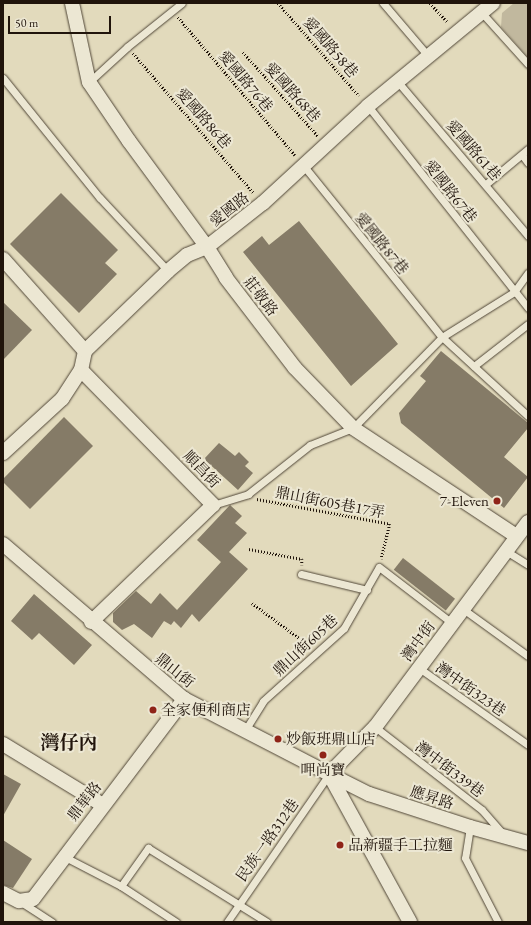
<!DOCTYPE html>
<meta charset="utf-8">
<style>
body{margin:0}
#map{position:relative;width:531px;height:925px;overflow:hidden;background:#e2dabc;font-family:"EB Garamond","Noto Serif TC",serif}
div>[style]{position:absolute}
.green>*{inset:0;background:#c1b89e}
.building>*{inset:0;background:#857b67;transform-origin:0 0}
.path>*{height:2.5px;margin-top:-1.25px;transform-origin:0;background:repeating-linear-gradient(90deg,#20140b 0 1px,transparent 0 3px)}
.roads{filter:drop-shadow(0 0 1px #504637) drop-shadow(0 0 1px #504637)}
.service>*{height:7px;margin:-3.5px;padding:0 3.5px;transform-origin:3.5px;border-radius:3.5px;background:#ece7d3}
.minor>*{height:14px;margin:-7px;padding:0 7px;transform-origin:7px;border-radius:7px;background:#ece7d3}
.dots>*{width:11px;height:11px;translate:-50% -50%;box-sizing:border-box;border:2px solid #ece7d3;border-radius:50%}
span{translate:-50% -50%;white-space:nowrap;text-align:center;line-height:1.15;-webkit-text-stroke:4px #ece7d3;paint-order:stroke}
.street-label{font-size:15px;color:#20140b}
.poi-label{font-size:15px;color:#20140b}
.right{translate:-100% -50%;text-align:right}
.left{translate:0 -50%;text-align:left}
.district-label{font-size:19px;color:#20140b;font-weight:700}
.frame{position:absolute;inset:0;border:4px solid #20140b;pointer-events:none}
.scale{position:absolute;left:8px;top:16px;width:103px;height:18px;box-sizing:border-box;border:2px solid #20140b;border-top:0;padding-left:5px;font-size:12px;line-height:14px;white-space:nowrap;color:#20140b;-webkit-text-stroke:3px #ece7d3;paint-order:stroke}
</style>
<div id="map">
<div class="green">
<i style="clip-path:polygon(514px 3px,528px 3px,528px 58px,501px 27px,502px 13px)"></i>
</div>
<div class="building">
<i style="clip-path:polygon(61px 193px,118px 250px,105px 263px,117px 274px,79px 313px,10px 244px)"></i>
<i style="clip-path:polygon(299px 221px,398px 344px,351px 386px,243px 252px,262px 236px,269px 245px)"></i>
<i style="clip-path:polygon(3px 302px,32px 330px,3px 360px)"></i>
<i style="clip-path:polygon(441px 351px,528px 423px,528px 428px,504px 457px,528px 477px,504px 508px,401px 423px,399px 413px,426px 381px,420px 376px)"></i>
<i style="clip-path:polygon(64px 417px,93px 446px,30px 509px,3px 482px,3px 479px)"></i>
<i style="clip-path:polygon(219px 443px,235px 456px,239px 452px,249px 462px,245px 466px,253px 473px,238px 490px,204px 459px)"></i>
<i style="clip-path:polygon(230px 505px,242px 516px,235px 523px,247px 533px,229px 552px,248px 569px,199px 622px,192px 614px,181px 628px,174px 621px,171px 625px,164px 621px,152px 638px,134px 624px,122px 630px,113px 622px,113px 613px,136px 591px,151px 604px,160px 593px,177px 610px,221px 562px,197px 540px)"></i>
<i style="left:403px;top:558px;width:66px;height:15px;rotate:38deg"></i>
<i style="clip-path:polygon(34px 594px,92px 645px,74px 665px,39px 633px,32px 640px,11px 621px)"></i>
<i style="clip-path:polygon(3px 774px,21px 784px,3px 816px)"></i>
<i style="clip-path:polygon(3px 840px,32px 859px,13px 888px,3px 885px)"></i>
</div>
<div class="path">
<i style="left:278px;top:3px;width:123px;rotate:48.9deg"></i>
<i style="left:430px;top:3px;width:26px;rotate:47deg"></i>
<i style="left:178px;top:17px;width:181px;rotate:49.7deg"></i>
<i style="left:243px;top:52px;width:113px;rotate:48.2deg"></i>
<i style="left:133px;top:53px;width:185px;rotate:49.2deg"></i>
<i style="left:257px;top:499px;width:135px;rotate:10.6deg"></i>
<i style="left:390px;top:524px;width:36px;rotate:104deg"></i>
<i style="left:249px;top:549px;width:54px;rotate:10.7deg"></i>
<i style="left:302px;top:559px;width:6px;rotate:90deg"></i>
<i style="left:252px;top:603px;width:72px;rotate:36.6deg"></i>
</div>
<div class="roads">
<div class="service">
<i style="left:383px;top:3px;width:71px;rotate:49.6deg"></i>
<i style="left:482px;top:13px;width:69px;rotate:48deg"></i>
<i style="left:3px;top:78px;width:154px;rotate:51.1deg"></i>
<i style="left:100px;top:198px;width:100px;rotate:47deg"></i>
<i style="left:89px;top:82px;width:52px;rotate:-42.6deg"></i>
<i style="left:127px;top:47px;width:70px;rotate:-38.7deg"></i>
<i style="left:398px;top:82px;width:202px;rotate:49.8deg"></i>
<i style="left:368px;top:106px;width:258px;rotate:51.6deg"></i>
<i style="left:522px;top:155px;width:10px;rotate:53deg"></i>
<i style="left:303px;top:165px;width:221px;rotate:51.1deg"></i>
<i style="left:442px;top:337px;width:117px;rotate:42.6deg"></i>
<i style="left:486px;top:184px;width:55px;rotate:-39.8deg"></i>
<i style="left:474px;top:366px;width:68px;rotate:-37.9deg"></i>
<i style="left:213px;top:505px;width:37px;rotate:-17deg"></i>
<i style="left:248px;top:494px;width:79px;rotate:-38.3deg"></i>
<i style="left:310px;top:445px;width:46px;rotate:-21.6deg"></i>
<i style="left:353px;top:428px;width:127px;rotate:-45.6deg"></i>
<i style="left:442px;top:337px;width:85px;rotate:-32deg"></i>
<i style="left:514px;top:292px;width:24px;rotate:-54deg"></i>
<i style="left:506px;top:551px;width:26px;rotate:32deg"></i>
<i style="left:301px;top:574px;width:68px;rotate:13.6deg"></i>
<i style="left:463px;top:609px;width:80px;rotate:35.9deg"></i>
<i style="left:419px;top:668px;width:133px;rotate:35.2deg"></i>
<i style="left:375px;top:727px;width:135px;rotate:37.8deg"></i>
<i style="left:482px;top:810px;width:32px;rotate:49deg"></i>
<i style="left:244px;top:732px;width:36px;rotate:-58deg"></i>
<i style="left:263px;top:701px;width:109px;rotate:-42deg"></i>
<i style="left:344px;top:628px;width:70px;rotate:-60.2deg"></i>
<i style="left:379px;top:567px;width:92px;rotate:37.5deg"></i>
<i style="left:470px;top:827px;width:31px;rotate:99deg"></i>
<i style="left:465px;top:858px;width:72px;rotate:62.7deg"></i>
<i style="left:63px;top:856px;width:65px;rotate:27.3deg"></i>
<i style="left:121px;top:886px;width:66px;rotate:33.2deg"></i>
<i style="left:121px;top:886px;width:47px;rotate:-54.6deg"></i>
<i style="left:148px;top:848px;width:140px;rotate:31.9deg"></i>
<i style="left:21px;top:902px;width:37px;rotate:33deg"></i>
<i style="left:227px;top:922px;width:180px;rotate:-55.4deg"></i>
</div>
<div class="minor">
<i style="left:72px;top:3px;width:81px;rotate:77.9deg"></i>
<i style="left:89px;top:82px;width:71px;rotate:55.9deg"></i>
<i style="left:129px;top:141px;width:132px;rotate:53.7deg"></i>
<i style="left:207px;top:247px;width:36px;rotate:58deg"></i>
<i style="left:226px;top:278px;width:113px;rotate:52.5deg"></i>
<i style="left:295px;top:368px;width:83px;rotate:46deg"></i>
<i style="left:353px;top:428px;width:196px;rotate:33.5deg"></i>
<i style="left:3px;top:259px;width:123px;rotate:48.3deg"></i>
<i style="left:81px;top:370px;width:189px;rotate:45.6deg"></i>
<i style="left:213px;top:505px;width:169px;rotate:136.2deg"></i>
<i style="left:3px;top:453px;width:80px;rotate:-42.5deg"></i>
<i style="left:62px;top:399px;width:35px;rotate:-57deg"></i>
<i style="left:81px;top:370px;width:19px;rotate:-78deg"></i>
<i style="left:85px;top:351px;width:115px;rotate:-43.9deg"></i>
<i style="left:168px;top:271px;width:25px;rotate:-40deg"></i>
<i style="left:187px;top:255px;width:22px;rotate:-22deg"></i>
<i style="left:207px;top:247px;width:71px;rotate:-38.2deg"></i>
<i style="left:263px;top:203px;width:143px;rotate:-42.7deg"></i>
<i style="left:368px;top:106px;width:162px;rotate:-39.5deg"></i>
<i style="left:528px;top:522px;width:256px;rotate:126.7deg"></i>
<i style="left:375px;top:727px;width:66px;rotate:134.4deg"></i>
<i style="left:329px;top:774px;width:45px;rotate:26.6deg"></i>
<i style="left:369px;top:794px;width:106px;rotate:18.1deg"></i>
<i style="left:470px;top:827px;width:60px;rotate:15.4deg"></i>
<i style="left:3px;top:544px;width:238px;rotate:40.6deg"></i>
<i style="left:184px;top:699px;width:163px;rotate:27.3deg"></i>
<i style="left:329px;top:774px;width:169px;rotate:61.3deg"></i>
<i style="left:3px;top:744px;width:117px;rotate:31.4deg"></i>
<i style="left:3px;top:893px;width:18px;rotate:27deg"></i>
<i style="left:19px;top:901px;width:14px;rotate:-8deg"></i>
<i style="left:33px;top:899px;width:251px;rotate:-52.9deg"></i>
</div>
</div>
<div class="dots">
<i style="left:497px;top:501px;background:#8f2418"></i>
<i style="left:153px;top:710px;background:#8f2418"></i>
<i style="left:278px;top:739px;background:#8f2418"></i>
<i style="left:323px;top:755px;background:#8f2418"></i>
<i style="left:340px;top:845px;background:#8f2418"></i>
</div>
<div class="street-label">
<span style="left:331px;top:47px;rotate:49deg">愛國路58巷</span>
<span style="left:246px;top:81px;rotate:50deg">愛國路76巷</span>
<span style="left:293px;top:92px;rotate:48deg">愛國路68巷</span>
<span style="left:204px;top:118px;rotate:49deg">愛國路86巷</span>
<span style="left:474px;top:150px;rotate:49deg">愛國路61巷</span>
<span style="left:451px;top:191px;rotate:52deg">愛國路67巷</span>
<span style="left:229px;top:209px;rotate:-38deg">愛國路</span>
<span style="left:382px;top:243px;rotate:51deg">愛國路87巷</span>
<span style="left:261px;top:296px;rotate:52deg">莊敬路</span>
<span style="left:202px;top:469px;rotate:46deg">順昌街</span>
<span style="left:330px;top:502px;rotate:11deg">鼎山街605巷17弄</span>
<span style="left:418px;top:641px;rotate:-54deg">灣中街</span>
<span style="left:305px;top:645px;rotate:-43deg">鼎山街605巷</span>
<span style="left:175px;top:670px;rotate:39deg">鼎山街</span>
<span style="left:471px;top:689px;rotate:35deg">灣中街323巷</span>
<span style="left:450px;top:769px;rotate:37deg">灣中街339巷</span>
<span style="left:432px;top:797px;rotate:18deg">應昇路</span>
<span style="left:84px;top:801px;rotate:-52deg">鼎華路</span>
<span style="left:267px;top:840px;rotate:-55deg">民族一路312巷</span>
</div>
<div class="poi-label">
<span class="right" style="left:489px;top:501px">7-Eleven</span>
<span class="left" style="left:161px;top:710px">全家便利商店</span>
<span class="left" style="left:286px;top:739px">炒飯班鼎山店</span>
<span style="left:323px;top:770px">呷尚寶</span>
<span class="left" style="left:348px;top:845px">品新疆手工拉麵</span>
</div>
<div class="district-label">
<span style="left:69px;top:743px">灣仔內</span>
</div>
<div class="frame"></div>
<div class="scale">50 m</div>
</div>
